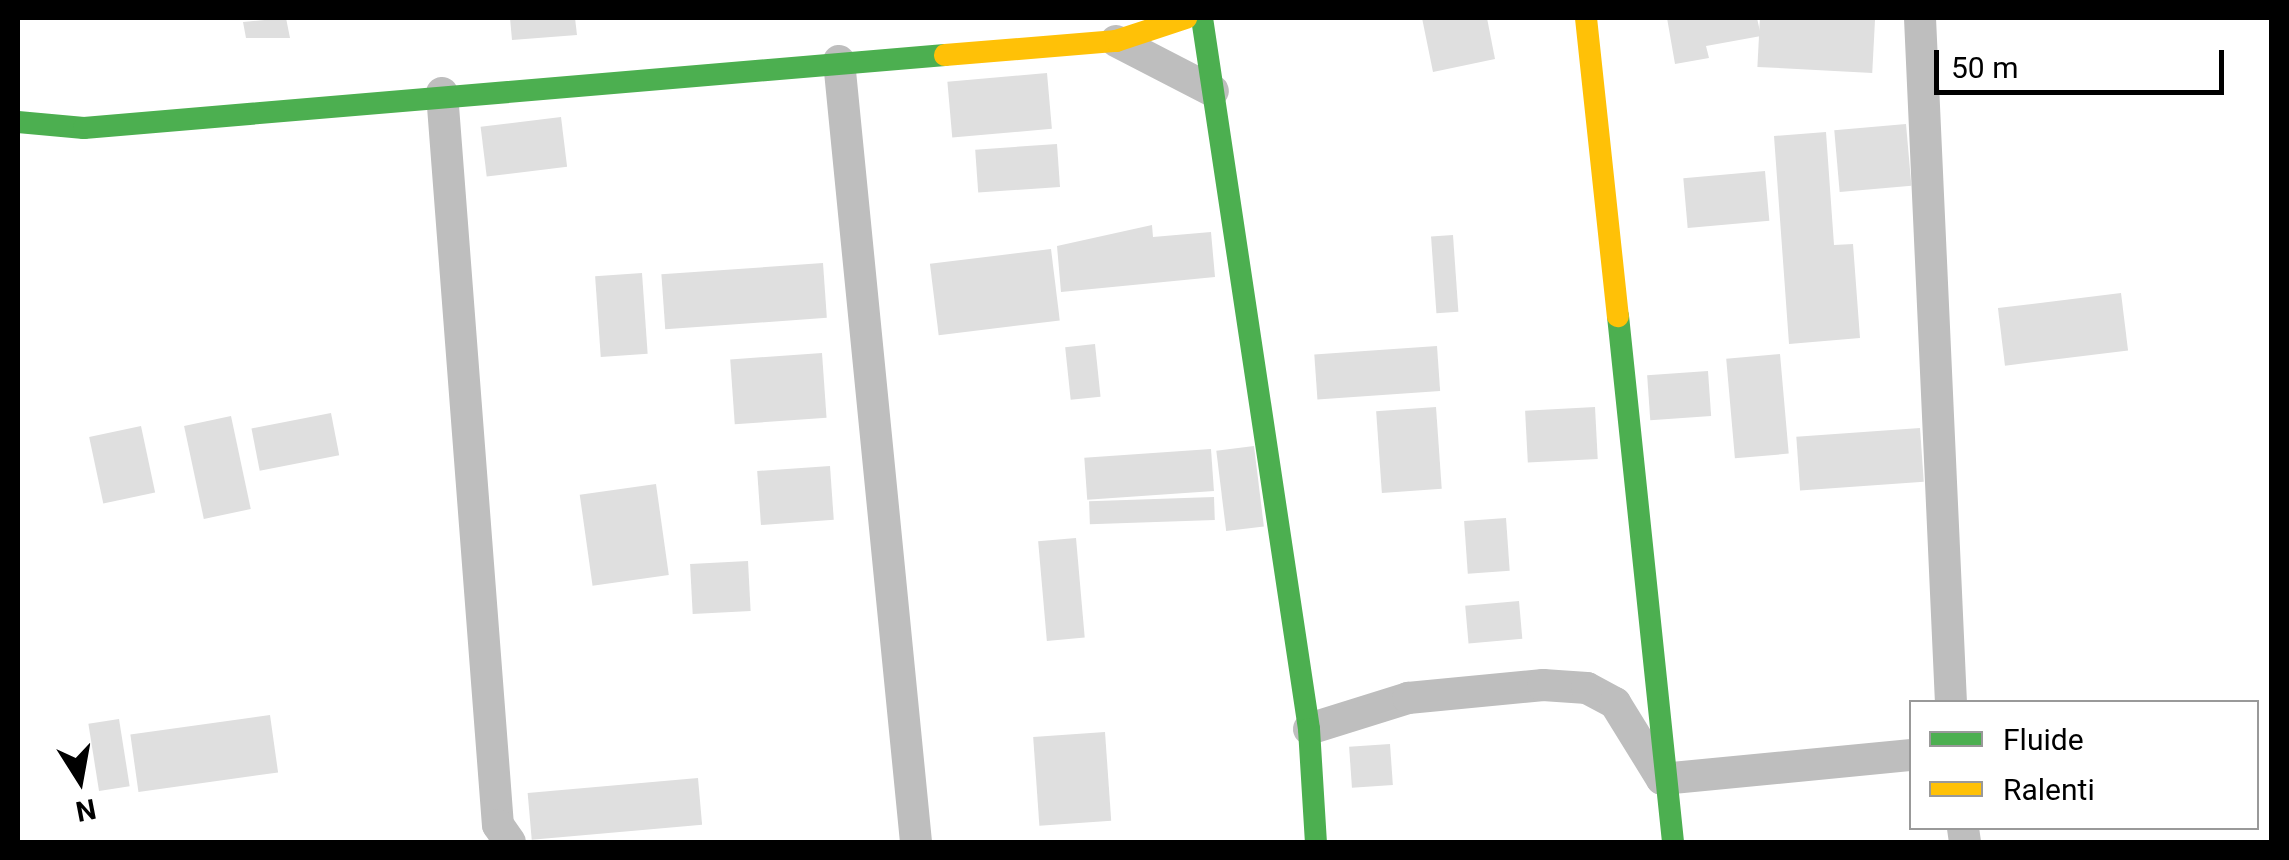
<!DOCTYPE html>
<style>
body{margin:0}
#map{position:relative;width:2289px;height:860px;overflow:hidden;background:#fff;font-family:Roboto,sans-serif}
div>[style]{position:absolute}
.building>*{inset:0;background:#dfdfdf;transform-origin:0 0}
.street>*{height:32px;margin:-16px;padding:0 16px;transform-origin:16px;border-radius:16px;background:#bebebe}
.fast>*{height:22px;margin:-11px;padding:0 11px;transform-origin:11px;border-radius:11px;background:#4caf50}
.slow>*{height:22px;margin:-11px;padding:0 11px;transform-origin:11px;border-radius:11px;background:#ffc107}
span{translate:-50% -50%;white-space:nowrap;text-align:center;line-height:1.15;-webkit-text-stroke:8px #fff;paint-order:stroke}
.frame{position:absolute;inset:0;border:20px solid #000;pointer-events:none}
.legend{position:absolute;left:1909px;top:700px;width:350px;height:130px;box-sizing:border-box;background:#fff;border:2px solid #999;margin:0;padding:12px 18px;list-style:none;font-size:30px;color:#000}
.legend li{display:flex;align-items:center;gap:20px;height:50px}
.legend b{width:50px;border:2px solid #999}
.north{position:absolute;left:30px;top:730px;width:100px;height:100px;-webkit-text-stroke:8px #fff;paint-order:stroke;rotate:169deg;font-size:28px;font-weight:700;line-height:40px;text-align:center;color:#000}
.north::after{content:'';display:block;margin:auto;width:35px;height:45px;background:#000;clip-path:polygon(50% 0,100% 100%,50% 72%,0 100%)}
.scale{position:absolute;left:1934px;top:50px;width:290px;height:45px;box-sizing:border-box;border:5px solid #000;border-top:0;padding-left:12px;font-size:30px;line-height:35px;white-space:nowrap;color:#000;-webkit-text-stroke:8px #fff;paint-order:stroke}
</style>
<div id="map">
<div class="building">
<i style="clip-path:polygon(286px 18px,290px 38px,246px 38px,243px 22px)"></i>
<i style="clip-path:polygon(510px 18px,575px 18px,577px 35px,512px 40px)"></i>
<i style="clip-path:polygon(1422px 18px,1487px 18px,1495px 59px,1433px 72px)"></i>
<i style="clip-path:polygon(1667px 18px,1757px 18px,1761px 36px,1706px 46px,1709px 58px,1675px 64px)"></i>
<i style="left:1875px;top:20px;width:53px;height:115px;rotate:93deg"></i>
<i style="left:1047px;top:73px;width:56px;height:100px;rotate:85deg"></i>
<i style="left:561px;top:117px;width:50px;height:81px;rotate:83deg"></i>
<i style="left:1906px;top:124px;width:62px;height:72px;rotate:85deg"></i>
<i style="clip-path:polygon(1826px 132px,1834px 245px,1853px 244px,1860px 338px,1789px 344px,1774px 136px)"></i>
<i style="left:1057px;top:144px;width:43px;height:82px;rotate:86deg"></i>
<i style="left:1765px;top:171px;width:50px;height:82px;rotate:85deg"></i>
<i style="clip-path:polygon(1152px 225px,1153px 237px,1211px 232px,1215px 277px,1061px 292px,1057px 246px)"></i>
<i style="left:1453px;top:235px;width:77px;height:22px;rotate:86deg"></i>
<i style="left:1051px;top:249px;width:72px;height:122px;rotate:83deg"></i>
<i style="left:823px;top:263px;width:55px;height:162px;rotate:86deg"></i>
<i style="left:642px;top:273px;width:81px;height:47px;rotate:86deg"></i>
<i style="left:2121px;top:293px;width:58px;height:124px;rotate:83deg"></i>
<i style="left:1095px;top:344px;width:53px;height:30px;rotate:84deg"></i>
<i style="left:1437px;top:346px;width:45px;height:123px;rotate:86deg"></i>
<i style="left:822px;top:353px;width:65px;height:92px;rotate:86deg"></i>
<i style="left:1780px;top:354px;width:100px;height:54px;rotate:85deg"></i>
<i style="left:1708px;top:371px;width:45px;height:61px;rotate:86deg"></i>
<i style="left:1436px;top:407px;width:82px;height:60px;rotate:86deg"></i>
<i style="left:1595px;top:407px;width:52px;height:70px;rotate:87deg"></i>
<i style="left:331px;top:413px;width:43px;height:81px;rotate:79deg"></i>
<i style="left:231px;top:416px;width:95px;height:48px;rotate:78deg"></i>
<i style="left:141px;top:426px;width:68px;height:53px;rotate:78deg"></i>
<i style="left:1920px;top:428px;width:54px;height:124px;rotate:86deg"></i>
<i style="left:1254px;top:446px;width:81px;height:38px;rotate:83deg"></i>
<i style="left:1211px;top:449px;width:42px;height:127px;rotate:86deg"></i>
<i style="left:830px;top:466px;width:54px;height:73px;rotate:86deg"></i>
<i style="left:656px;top:484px;width:92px;height:77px;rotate:82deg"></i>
<i style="left:1214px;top:497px;width:23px;height:125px;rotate:88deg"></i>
<i style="left:1506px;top:518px;width:53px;height:42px;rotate:86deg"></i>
<i style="left:1076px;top:538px;width:100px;height:38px;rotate:85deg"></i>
<i style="left:748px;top:561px;width:50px;height:58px;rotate:87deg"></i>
<i style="left:1519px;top:601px;width:38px;height:54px;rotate:85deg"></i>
<i style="left:270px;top:715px;width:58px;height:141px;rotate:82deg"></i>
<i style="left:119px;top:719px;width:68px;height:31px;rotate:81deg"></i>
<i style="left:1105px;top:732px;width:89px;height:72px;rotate:86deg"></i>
<i style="left:1390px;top:744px;width:41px;height:41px;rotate:86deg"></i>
<i style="left:698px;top:778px;width:47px;height:171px;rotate:85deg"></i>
</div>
<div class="street">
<i style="left:1920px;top:18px;width:685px;rotate:87.41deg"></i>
<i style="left:1116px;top:41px;width:109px;rotate:27.3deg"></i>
<i style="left:839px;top:61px;width:785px;rotate:84.37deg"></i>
<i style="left:442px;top:93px;width:734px;rotate:85.63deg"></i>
<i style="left:498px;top:825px;width:21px;rotate:55deg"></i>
<i style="left:1309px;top:729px;width:104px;rotate:-17.4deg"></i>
<i style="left:1408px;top:698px;width:136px;rotate:-5.5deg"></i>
<i style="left:1543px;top:685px;width:44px;rotate:3.9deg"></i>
<i style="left:1587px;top:688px;width:32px;rotate:28deg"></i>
<i style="left:1615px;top:703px;width:89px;rotate:58.3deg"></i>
<i style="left:1662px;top:779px;width:251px;rotate:-5.5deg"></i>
<i style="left:1963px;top:828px;width:14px;rotate:82deg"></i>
</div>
<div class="fast">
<i style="left:1202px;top:18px;width:719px;rotate:81.44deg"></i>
<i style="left:1309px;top:729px;width:113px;rotate:86.5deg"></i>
<i style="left:18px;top:122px;width:66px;rotate:5.2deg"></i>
<i style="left:84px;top:128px;width:864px;rotate:-4.85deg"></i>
<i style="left:1618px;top:316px;width:529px;rotate:84.03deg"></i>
</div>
<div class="slow">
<i style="left:1586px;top:18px;width:300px;rotate:83.9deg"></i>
<i style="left:945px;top:55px;width:172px;rotate:-4.7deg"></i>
<i style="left:1116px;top:41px;width:74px;rotate:-18.2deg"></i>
</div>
<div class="frame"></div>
<ul class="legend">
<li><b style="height:12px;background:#4caf50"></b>Fluide</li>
<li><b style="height:12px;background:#ffc107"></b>Ralenti</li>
</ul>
<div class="north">N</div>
<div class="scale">50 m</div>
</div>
